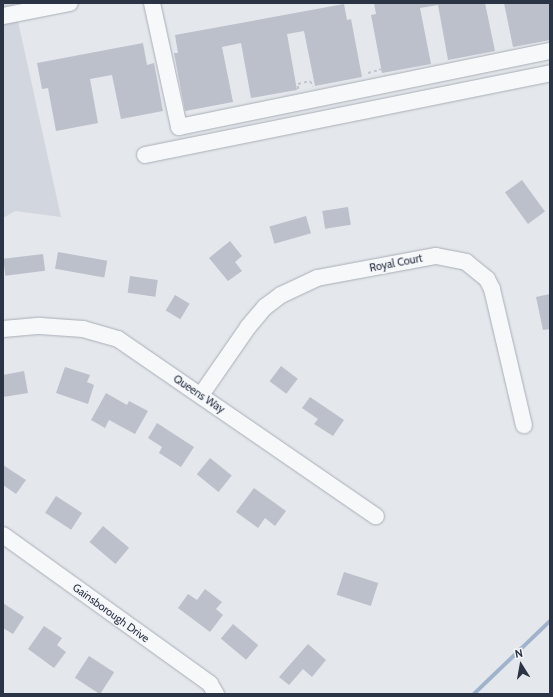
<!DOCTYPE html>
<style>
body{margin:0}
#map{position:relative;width:553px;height:697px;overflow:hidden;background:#e4e7ec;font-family:Cabin,sans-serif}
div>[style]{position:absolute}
.built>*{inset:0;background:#d2d6de}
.stream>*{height:3.5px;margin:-1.75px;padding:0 1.75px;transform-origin:1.75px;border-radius:1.75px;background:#9fb4cc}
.building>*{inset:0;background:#bbc0ca;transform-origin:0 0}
.path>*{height:2px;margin-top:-1px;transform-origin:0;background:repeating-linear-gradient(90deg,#c2c5cb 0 3px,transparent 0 6px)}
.roads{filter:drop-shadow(0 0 1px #a9aeb7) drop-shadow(0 0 1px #a9aeb7)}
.minor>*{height:16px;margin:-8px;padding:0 8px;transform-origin:8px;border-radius:8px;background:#f7f8fa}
span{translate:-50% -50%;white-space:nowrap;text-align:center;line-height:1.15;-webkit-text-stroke:3px #f4f6f9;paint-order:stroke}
.street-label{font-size:11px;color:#2b3445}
.frame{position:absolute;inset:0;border:4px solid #2b3445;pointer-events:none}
.north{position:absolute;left:501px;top:645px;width:40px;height:40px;-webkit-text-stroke:3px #f4f6f9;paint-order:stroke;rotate:349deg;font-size:11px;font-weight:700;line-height:16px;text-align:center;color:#2b3445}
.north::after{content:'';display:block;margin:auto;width:14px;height:18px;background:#2b3445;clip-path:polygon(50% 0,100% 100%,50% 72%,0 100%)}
</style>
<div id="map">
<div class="built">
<i style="clip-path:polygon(3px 3px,14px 3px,61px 217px,15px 211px,3px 218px)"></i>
</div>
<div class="stream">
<i style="left:474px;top:694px;width:105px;rotate:-43.8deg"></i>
</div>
<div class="building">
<i style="clip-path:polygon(374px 3px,485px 3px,495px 51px,448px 60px,438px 5px,420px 8px,431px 64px,382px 73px,371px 15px,376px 14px)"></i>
<i style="clip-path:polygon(504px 3px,550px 3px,550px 40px,513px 47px)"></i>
<i style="clip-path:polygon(344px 4px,347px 20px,351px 19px,362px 77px,315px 86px,304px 31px,287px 34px,297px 90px,251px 98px,241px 43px,222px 47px,233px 102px,185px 111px,174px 53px,178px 53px,175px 35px)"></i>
<i style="clip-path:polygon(143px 43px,147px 65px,154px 63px,163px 111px,121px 119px,112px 75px,90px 79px,98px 123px,56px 131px,48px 88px,42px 89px,37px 63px)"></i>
<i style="left:522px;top:180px;width:39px;height:21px;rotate:54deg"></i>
<i style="left:348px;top:207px;width:18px;height:26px;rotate:81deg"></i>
<i style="left:306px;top:216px;width:18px;height:38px;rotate:74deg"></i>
<i style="clip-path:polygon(230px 241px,242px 256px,235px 262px,242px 271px,228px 281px,209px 258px)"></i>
<i style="left:58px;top:252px;width:50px;height:17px;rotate:10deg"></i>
<i style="left:43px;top:254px;width:17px;height:40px;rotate:83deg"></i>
<i style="left:130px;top:276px;width:28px;height:17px;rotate:8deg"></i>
<i style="clip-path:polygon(550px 294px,550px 329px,543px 330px,536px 297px)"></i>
<i style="left:175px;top:295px;width:17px;height:18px;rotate:31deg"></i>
<i style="left:281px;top:366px;width:21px;height:19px;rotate:37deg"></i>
<i style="clip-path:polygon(65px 367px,90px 375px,87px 382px,94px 385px,88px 404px,56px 393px)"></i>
<i style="clip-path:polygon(24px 371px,28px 393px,3px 397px,3px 375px)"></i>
<i style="clip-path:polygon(106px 393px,127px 405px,129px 401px,148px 411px,135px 434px,109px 420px,105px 428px,91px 420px)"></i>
<i style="clip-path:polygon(310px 397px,344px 420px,333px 436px,314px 424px,318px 419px,302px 408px)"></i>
<i style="clip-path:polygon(157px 423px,194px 447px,181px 467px,159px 453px,162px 447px,148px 438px)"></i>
<i style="left:210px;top:458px;width:28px;height:21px;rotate:39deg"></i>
<i style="clip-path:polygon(3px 465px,26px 480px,16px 494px,3px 485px)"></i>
<i style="clip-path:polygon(254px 488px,286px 511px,275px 526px,265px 518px,258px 528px,236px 512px)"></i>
<i style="left:56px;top:496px;width:31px;height:20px;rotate:33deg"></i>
<i style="left:103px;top:526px;width:34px;height:21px;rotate:40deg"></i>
<i style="left:344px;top:572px;width:36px;height:24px;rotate:18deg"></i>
<i style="clip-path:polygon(205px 589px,222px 602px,216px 609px,223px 615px,210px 632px,178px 608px,188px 594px,197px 600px)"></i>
<i style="clip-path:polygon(3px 603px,24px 617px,13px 634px,3px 628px)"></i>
<i style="left:233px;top:624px;width:33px;height:19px;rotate:40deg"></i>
<i style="clip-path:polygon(44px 626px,62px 638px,57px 645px,66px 652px,54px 668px,28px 649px)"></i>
<i style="clip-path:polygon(308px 644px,326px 660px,312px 677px,303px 669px,289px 685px,279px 677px)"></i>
<i style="left:89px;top:656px;width:30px;height:26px;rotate:33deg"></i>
</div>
<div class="path">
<i style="left:368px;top:73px;width:15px;rotate:-16deg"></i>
<i style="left:382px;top:69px;width:2px;rotate:90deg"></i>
<i style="left:298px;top:89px;width:5px;rotate:-90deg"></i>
<i style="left:298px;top:84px;width:12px;rotate:-14deg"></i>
<i style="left:310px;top:81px;width:6px;rotate:59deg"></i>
</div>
<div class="roads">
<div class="minor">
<i style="left:152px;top:3px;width:127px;rotate:77.7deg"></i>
<i style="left:179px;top:127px;width:379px;rotate:-11.6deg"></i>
<i style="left:3px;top:16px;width:68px;rotate:-11deg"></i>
<i style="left:145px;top:155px;width:413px;rotate:-11.4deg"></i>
<i style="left:3px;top:329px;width:37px;rotate:-5deg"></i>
<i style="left:40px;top:326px;width:43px;rotate:4deg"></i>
<i style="left:83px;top:329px;width:36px;rotate:16deg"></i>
<i style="left:118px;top:339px;width:313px;rotate:34.5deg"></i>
<i style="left:201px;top:395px;width:83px;rotate:-55.3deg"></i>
<i style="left:248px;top:327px;width:26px;rotate:-50deg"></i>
<i style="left:265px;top:307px;width:20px;rotate:-37deg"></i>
<i style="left:281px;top:295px;width:40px;rotate:-25deg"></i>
<i style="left:317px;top:278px;width:121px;rotate:-10.5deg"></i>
<i style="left:436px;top:256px;width:31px;rotate:11deg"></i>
<i style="left:466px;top:262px;width:27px;rotate:39deg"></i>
<i style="left:487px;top:279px;width:11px;rotate:63deg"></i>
<i style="left:492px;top:289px;width:140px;rotate:76.8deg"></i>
<i style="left:3px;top:535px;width:255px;rotate:35.7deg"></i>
<i style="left:210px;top:684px;width:12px;rotate:59deg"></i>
</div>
</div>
<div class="street-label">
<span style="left:396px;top:263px;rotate:-11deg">Royal Court</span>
<span style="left:199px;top:394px;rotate:34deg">Queens Way</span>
<span style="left:111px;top:613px;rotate:36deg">Gainsborough Drive</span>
</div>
<div class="frame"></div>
<div class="north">N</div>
</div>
